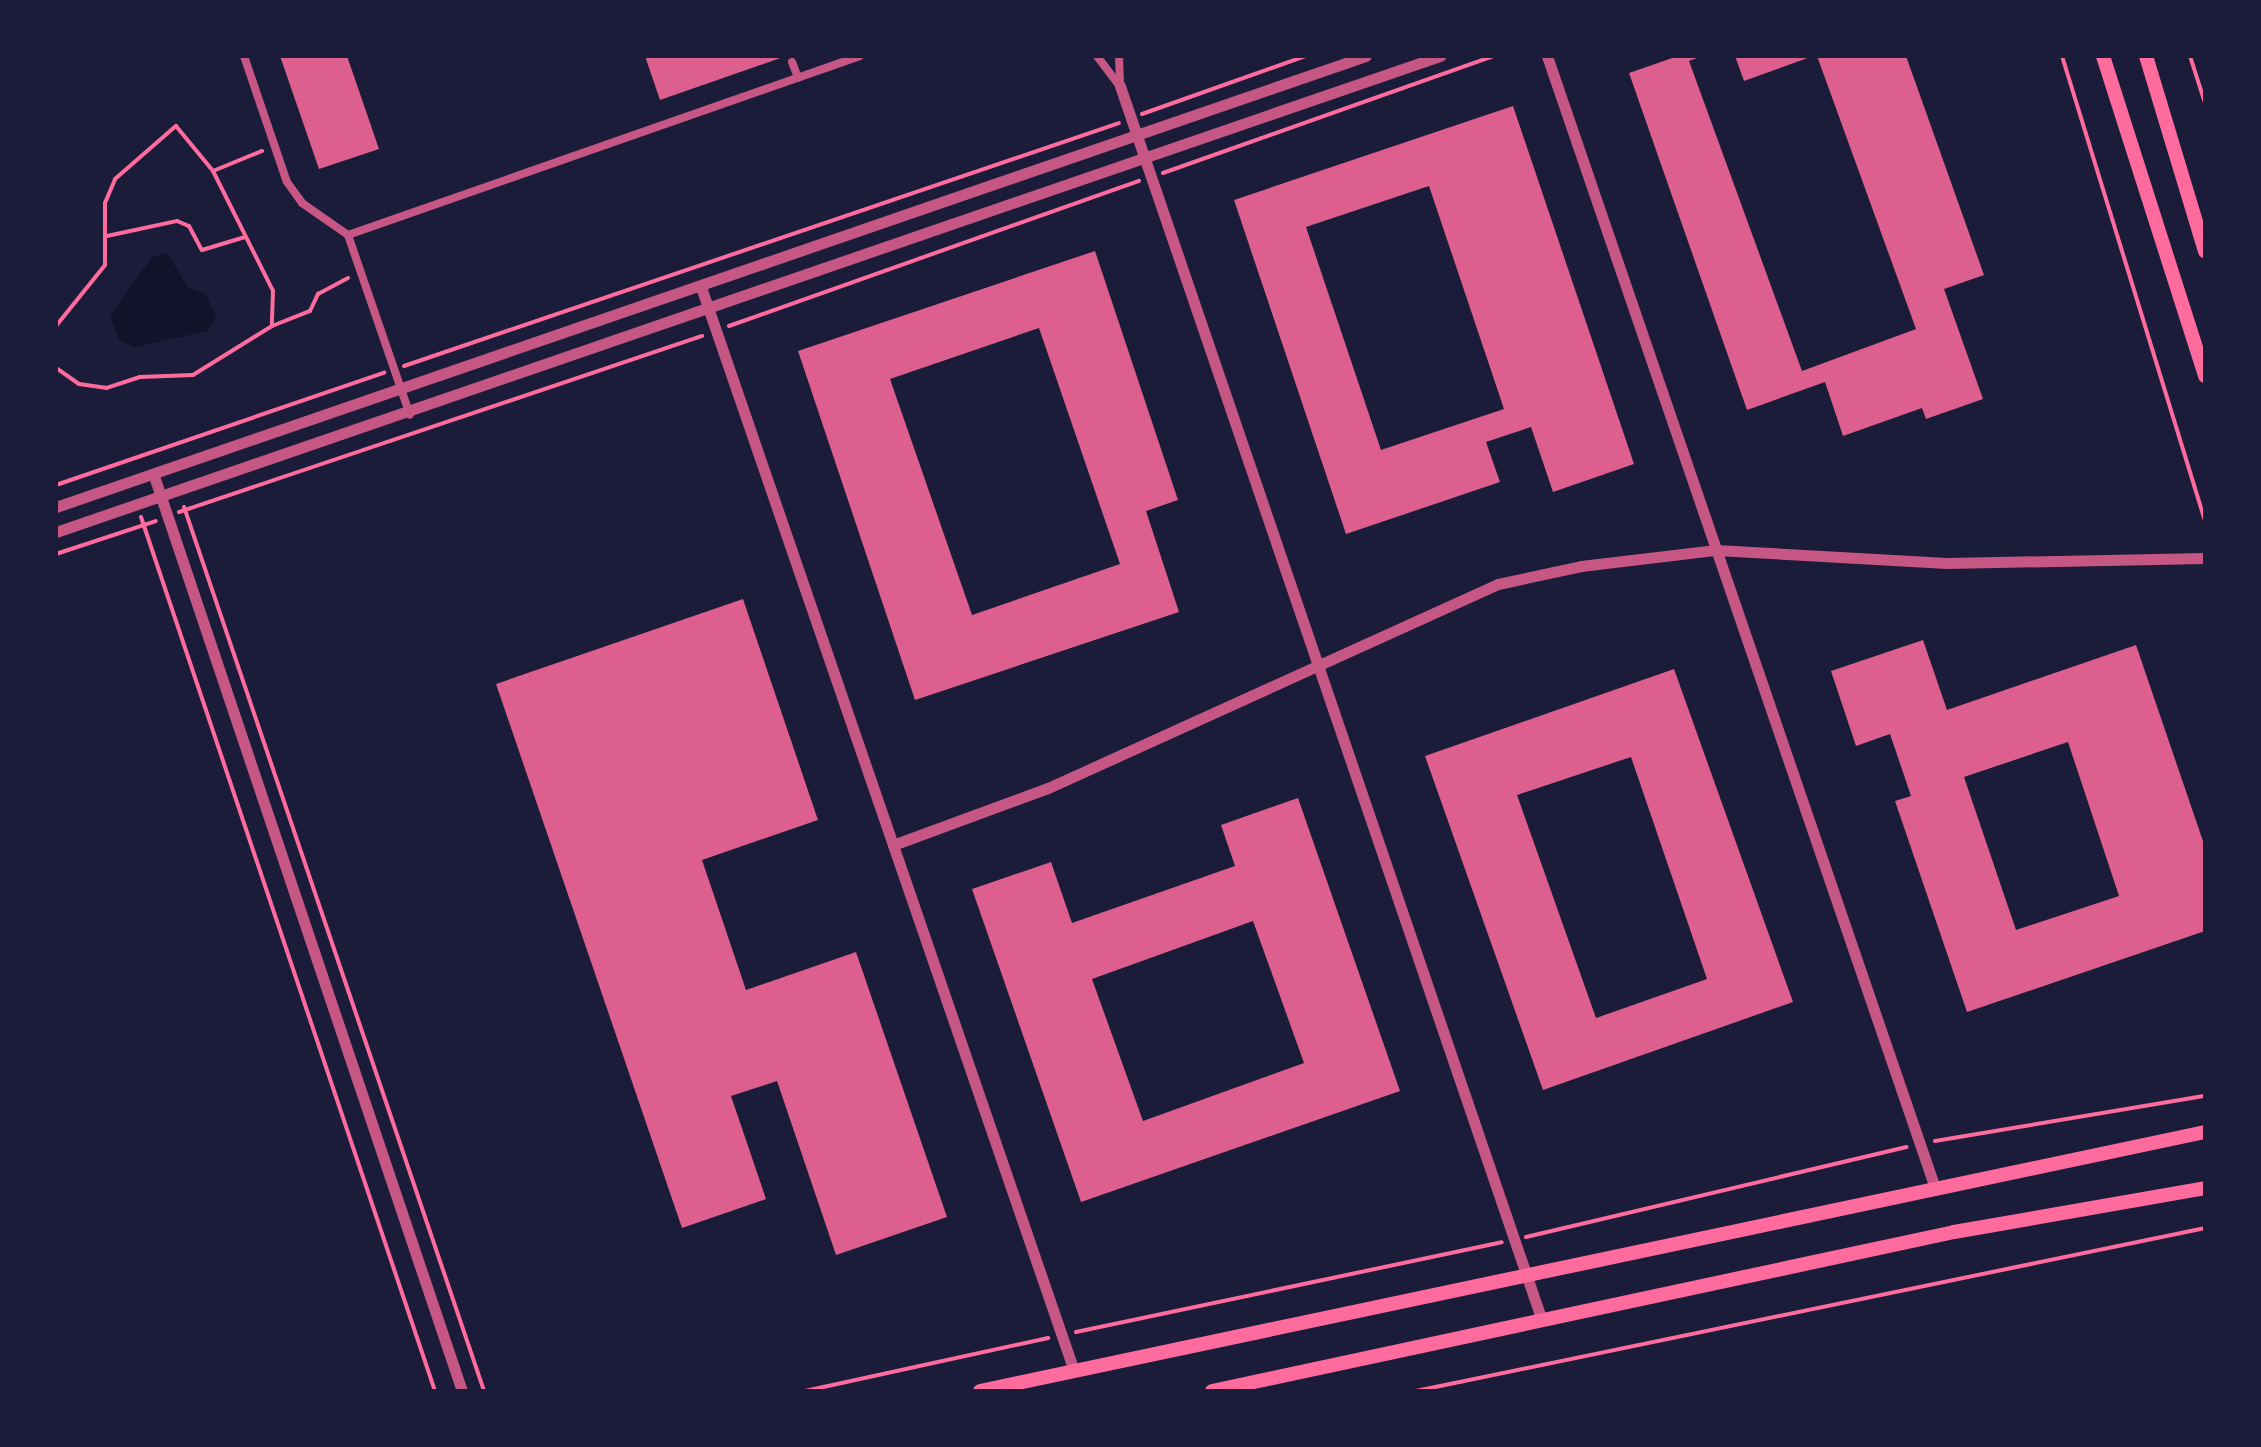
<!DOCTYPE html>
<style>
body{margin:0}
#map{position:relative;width:2261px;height:1447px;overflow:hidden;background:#1b1b3a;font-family:Mulish,sans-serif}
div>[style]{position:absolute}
.water>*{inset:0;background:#12122b}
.building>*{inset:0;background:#dd5f8e}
.path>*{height:4px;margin:-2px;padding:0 2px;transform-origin:2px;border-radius:2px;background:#ff6b9d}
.minor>*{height:8px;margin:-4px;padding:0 4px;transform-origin:4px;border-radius:4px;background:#c65784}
.tertiary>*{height:11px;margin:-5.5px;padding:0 5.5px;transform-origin:5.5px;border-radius:5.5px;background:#c65784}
.primary>*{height:14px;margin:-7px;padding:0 7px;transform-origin:7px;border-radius:7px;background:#ff6b9d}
span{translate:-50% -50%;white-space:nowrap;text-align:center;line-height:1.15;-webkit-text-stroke:6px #1b1b3a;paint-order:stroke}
.frame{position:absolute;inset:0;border:58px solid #1b1b3a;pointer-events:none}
</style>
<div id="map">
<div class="water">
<i style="clip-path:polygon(167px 253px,188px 288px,205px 294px,216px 316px,208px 331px,134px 347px,119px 340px,110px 316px,152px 257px)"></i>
</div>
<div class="building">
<i style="clip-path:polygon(280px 56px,347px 56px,379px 149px,319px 169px)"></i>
<i style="clip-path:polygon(645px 56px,786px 56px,660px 100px)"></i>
<i style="clip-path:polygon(1678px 56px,1702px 56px,1689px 61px,1802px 371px,1916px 329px,1817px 56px,1906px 56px,1984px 275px,1944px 289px,1983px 399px,1926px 419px,1922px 408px,1843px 436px,1825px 382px,1747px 410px,1629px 73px)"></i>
<i style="clip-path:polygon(1735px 56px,1813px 56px,1744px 81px)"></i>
<i style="clip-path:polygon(evenodd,1513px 106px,1634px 464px,1553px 492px,1531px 427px,1486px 442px,1500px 482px,1346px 534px,1234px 200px,1513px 106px,1429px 186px,1504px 409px,1381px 450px,1306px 227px,1429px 186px)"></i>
<i style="clip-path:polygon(evenodd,1095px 251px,1178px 500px,1146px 511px,1179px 612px,915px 700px,798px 351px,1095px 251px,1039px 328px,1120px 564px,972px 615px,890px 379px,1039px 328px)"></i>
<i style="clip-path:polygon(743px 599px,818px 820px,702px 860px,746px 990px,856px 952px,947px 1217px,836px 1255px,777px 1081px,731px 1096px,766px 1199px,682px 1228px,496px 684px)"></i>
<i style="clip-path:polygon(evenodd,1923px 640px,1947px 710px,2136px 645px,2205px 847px,2205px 931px,1967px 1012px,1895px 801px,1911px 796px,1890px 734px,1856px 746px,1831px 671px,1923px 640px,2068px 742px,2119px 896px,2016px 930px,1964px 777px,2068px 742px)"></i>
<i style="clip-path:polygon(evenodd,1674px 669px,1793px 1002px,1543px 1090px,1425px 756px,1674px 669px,1631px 757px,1707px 979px,1596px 1018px,1517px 795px,1631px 757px)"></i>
<i style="clip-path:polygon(evenodd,1298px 798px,1400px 1091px,1081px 1202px,972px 889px,1051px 862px,1072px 923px,1235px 866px,1221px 825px,1298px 798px,1253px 921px,1304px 1063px,1143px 1121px,1092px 979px,1253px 921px)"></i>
</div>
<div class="path">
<i style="left:2062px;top:56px;width:486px;rotate:72.9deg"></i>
<i style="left:2190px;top:56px;width:49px;rotate:72.3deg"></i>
<i style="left:1142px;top:114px;width:174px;rotate:-19.5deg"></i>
<i style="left:213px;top:171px;width:53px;rotate:-22.2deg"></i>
<i style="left:1163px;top:173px;width:351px;rotate:-19.5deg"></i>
<i style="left:107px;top:236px;width:72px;rotate:-12.1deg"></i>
<i style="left:177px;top:221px;width:13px;rotate:23deg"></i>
<i style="left:189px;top:226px;width:27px;rotate:62deg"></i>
<i style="left:202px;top:250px;width:45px;rotate:-16.8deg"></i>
<i style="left:56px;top:326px;width:78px;rotate:-51.2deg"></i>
<i style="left:105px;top:265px;width:62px;rotate:-90deg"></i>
<i style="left:105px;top:203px;width:26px;rotate:-67deg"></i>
<i style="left:115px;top:179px;width:81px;rotate:-41deg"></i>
<i style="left:176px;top:126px;width:58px;rotate:50.6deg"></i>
<i style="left:213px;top:171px;width:134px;rotate:63.4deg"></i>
<i style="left:273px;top:291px;width:35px;rotate:92deg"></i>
<i style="left:272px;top:326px;width:93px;rotate:148.2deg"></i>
<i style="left:193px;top:375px;width:53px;rotate:177.8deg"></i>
<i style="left:140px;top:377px;width:35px;rotate:162deg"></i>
<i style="left:107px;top:388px;width:28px;rotate:-172deg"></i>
<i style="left:79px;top:384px;width:28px;rotate:-145deg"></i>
<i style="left:272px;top:326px;width:41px;rotate:-21.5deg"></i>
<i style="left:310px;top:311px;width:19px;rotate:-65deg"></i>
<i style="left:318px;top:294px;width:34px;rotate:-28deg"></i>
<i style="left:729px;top:326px;width:435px;rotate:-19.5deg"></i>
<i style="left:404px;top:366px;width:755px;rotate:-18.77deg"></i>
<i style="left:56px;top:485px;width:347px;rotate:-18.9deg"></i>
<i style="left:184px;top:507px;width:934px;rotate:71.25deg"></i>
<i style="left:179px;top:512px;width:552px;rotate:-18.6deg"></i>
<i style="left:141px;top:517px;width:922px;rotate:71.41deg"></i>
<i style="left:56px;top:554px;width:105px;rotate:-18.3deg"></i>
<i style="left:1935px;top:1141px;width:274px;rotate:-9.5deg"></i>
<i style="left:1526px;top:1237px;width:391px;rotate:-13.3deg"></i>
<i style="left:1076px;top:1332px;width:435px;rotate:-11.9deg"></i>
<i style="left:805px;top:1391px;width:249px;rotate:-12.3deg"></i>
<i style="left:1416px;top:1391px;width:806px;rotate:-11.67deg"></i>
</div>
<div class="minor">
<i style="left:244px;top:56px;width:133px;rotate:71.2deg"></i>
<i style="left:287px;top:182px;width:26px;rotate:54deg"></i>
<i style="left:302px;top:203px;width:56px;rotate:34.8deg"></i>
<i style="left:348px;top:235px;width:542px;rotate:-19.27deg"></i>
<i style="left:1097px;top:56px;width:38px;rotate:53deg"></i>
<i style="left:1119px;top:56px;width:29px;rotate:88deg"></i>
<i style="left:792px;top:62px;width:17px;rotate:69deg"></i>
<i style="left:348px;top:235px;width:190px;rotate:71deg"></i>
</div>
<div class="tertiary">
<i style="left:1547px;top:56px;width:1193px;rotate:71.08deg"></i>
<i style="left:1120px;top:86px;width:1305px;rotate:71.13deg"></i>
<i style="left:701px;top:287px;width:1146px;rotate:71.01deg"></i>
<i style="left:154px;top:476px;width:965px;rotate:71.4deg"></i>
<i style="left:56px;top:507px;width:1385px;rotate:-19deg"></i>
<i style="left:56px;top:532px;width:1464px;rotate:-18.98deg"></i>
<i style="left:893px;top:845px;width:165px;rotate:-20.2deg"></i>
<i style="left:1048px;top:788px;width:494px;rotate:-24.4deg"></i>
<i style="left:1498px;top:584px;width:85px;rotate:-12.2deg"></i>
<i style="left:1581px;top:566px;width:136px;rotate:-6.8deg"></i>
<i style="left:1716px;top:550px;width:231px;rotate:3.2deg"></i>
<i style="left:1947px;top:563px;width:258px;rotate:-1.1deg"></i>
</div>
<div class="primary">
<i style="left:2103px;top:56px;width:336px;rotate:72.3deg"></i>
<i style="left:2146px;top:56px;width:204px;rotate:73.2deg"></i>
<i style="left:980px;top:1391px;width:1252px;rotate:-11.94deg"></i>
<i style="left:1212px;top:1391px;width:759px;rotate:-12.09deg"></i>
<i style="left:1954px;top:1232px;width:255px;rotate:-9.9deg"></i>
</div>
<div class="frame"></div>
</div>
